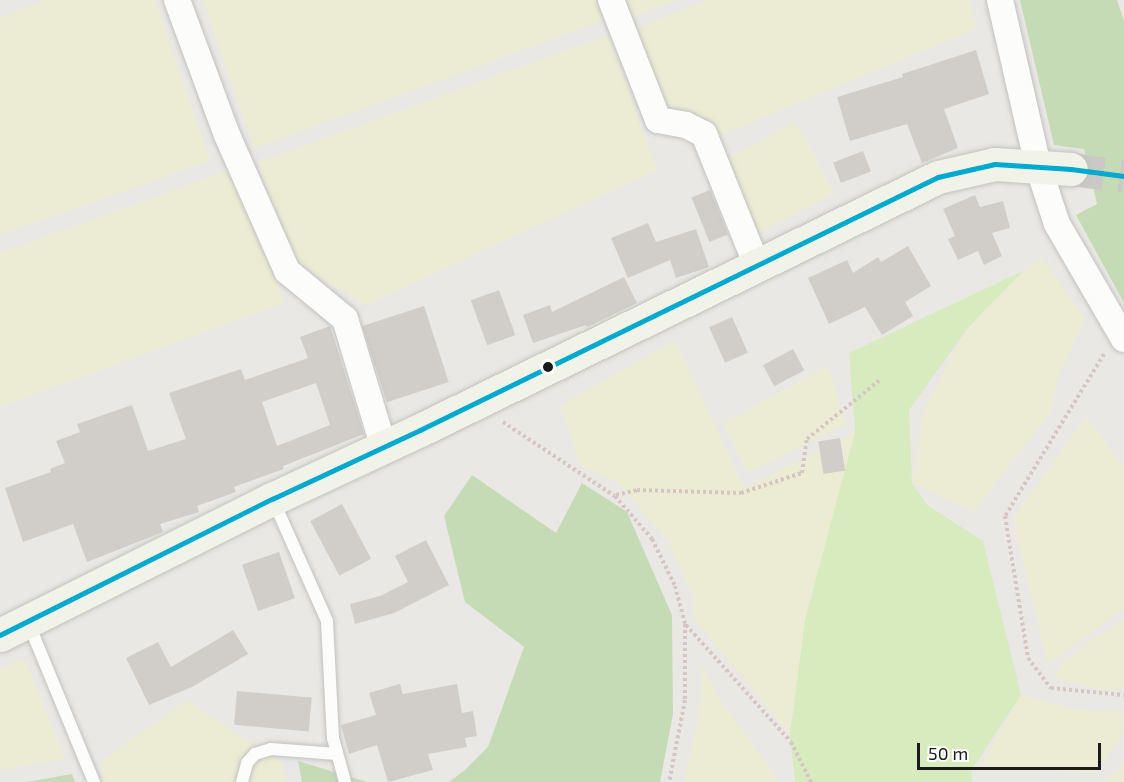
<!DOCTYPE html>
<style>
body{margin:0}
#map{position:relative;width:1124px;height:782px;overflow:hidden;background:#eae8e4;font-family:"Exo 2",sans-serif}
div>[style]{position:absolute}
.farmland>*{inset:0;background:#ececd5;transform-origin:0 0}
.grass>*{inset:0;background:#d7ebbf}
.forest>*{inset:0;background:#c5dbb6}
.building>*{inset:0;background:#d1ceca;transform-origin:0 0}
.secondary-tunnel>*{height:33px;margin-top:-16.5px;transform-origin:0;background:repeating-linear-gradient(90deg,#cbc9c6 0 33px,transparent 0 49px)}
.path>*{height:4px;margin-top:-2px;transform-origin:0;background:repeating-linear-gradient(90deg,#d6c6c3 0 3px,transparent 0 6px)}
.roads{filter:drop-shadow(0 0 2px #c2c2c0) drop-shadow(0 0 2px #c2c2c0)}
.service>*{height:12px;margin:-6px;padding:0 6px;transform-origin:6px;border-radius:6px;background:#fcfcfb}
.minor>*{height:26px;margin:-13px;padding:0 13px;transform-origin:13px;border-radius:13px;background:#fcfcfb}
.secondary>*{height:33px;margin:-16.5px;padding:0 16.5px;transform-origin:16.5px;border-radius:16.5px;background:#f2f3e8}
.bus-1>*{height:4.5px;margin:-2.25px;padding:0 2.25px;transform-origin:2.25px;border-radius:2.25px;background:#00a9ce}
.dots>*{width:16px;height:16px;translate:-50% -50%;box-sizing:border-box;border:3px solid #fff;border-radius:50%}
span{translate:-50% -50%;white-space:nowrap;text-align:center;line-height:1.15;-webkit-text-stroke:5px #fff;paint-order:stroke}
.scale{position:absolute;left:917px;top:743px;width:184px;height:27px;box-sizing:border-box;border:3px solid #1b1b1b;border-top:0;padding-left:8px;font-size:18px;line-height:21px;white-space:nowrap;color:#1b1b1b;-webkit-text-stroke:4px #fff;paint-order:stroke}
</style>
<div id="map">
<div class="farmland">
<i style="clip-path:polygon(46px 0,155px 0,210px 161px,0 235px,0 18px)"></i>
<i style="clip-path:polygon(203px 0,597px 0,605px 20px,254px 148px)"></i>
<i style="clip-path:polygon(623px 0,676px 0,630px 18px)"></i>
<i style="clip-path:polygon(707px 0,969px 0,976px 29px,716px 137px,666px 109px,638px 28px)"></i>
<i style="clip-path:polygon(608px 35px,657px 170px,366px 305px,295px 261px,257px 163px)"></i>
<i style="left:796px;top:122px;width:81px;height:84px;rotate:62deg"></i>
<i style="clip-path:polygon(235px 168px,284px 303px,0 407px,0 253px)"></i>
<i style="clip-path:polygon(1041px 257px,1085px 320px,1059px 374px,1051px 412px,974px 512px,912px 483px,925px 407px,980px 306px)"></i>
<i style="clip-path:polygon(675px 340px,744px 488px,855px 432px,790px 734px,693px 618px,692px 593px,667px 540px,618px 482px,580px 465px,560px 406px)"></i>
<i style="clip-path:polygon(828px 366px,846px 424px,748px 473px,723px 423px)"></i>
<i style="clip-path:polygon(1086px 416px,1124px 468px,1124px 608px,1048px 665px,1013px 519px)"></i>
<i style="clip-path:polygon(1124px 619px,1124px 688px,1107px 691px,1055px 678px,1062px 661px)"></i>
<i style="clip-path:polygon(24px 658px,65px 759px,0 769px,0 669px)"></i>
<i style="clip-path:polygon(703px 665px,720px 700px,780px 782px,684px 782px,698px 723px)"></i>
<i style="clip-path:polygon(1021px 695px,1073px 709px,1124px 712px,1120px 741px,1095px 773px,981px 766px)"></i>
<i style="clip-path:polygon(187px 700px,283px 764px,286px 782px,103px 782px,101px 761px)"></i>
<i style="clip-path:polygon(1124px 763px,1124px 782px,1105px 782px)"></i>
</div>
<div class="grass">
<i style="clip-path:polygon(1023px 271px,967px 329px,909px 410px,912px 483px,927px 505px,983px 541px,1021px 695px,971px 771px,973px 782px,795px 782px,790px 734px,805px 620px,855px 432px,849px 353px)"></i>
</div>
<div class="forest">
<i style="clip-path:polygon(1020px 0,1117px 0,1124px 21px,1124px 303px,1076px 215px,1097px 204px,1084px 149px,1054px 145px)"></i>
<i style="clip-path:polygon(472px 475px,556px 533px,582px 483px,627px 512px,672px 615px,673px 714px,660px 782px,449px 782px,465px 770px,488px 747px,524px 647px,465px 602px,444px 516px)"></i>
<i style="clip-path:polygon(298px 761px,364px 781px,367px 782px,302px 782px)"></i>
<i style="clip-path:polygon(72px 774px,75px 782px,27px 782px)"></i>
</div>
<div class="building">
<i style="clip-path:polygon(976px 50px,989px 94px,944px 109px,958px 148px,922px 163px,907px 124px,850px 141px,837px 97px,903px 77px,902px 74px)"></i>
<i style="left:863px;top:151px;width:22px;height:32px;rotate:69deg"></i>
<i style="left:710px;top:190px;width:48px;height:20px;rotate:68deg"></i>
<i style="clip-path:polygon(975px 195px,980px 207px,1003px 201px,1010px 228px,992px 233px,1002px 256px,984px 265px,978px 251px,958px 260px,948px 239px,955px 236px,943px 209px)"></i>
<i style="clip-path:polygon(648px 223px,656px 242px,696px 229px,709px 267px,676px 278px,670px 260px,628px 278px,611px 238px)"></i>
<i style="clip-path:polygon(908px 246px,931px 286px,905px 302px,913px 316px,882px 335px,865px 307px,829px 324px,808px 278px,847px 260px,853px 273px,878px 257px,881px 262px)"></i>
<i style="clip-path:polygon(624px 277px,637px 303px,587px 327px,586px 325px,533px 343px,523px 315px,550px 305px,552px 312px)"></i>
<i style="left:499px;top:290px;width:48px;height:30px;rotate:70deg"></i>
<i style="left:424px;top:306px;width:80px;height:65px;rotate:72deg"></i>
<i style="left:732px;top:317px;width:39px;height:25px;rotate:66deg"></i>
<i style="clip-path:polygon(evenodd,330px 326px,364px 434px,283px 466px,284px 469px,234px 487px,236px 492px,197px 506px,199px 512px,160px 524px,163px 532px,87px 562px,73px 524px,23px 542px,5px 488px,51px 472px,50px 469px,65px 463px,56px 441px,80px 432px,77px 424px,132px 405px,148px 451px,186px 439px,169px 393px,241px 369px,245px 380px,308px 358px,300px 337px,330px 326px,316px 383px,330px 425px,277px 446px,262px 402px,316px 383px)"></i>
<i style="left:793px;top:349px;width:24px;height:34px;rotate:62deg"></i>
<i style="left:840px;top:438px;width:33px;height:22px;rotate:81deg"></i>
<i style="left:342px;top:504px;width:62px;height:36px;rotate:62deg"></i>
<i style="clip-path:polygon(426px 540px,449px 585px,394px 613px,355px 624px,350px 604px,380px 596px,408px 582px,395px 556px)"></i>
<i style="left:279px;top:552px;width:49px;height:39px;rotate:71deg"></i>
<i style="clip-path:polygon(233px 630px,248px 654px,192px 687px,149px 705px,126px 658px,158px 642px,171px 667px)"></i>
<i style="clip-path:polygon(400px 684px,403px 694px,457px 684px,462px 713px,473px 711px,477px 736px,465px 738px,467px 747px,428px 754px,433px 770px,388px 782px,377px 745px,349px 754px,341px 725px,376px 715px,369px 693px)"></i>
<i style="left:237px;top:691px;width:75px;height:34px;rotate:5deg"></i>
</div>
<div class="secondary-tunnel">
<i style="left:1071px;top:169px;width:53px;rotate:7.5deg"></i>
</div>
<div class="path">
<i style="left:1104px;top:354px;width:190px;rotate:121.4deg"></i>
<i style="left:1005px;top:516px;width:144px;rotate:80.8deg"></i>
<i style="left:1028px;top:658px;width:38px;rotate:53deg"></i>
<i style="left:1051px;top:688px;width:73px;rotate:5.5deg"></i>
<i style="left:503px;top:422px;width:134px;rotate:33.5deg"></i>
<i style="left:615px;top:496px;width:57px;rotate:49.3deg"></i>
<i style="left:652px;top:539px;width:52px;rotate:63.9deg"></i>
<i style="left:675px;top:586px;width:39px;rotate:75deg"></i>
<i style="left:685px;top:624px;width:76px;rotate:90deg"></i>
<i style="left:685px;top:700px;width:84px;rotate:101deg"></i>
<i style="left:616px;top:495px;width:22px;rotate:-13deg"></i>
<i style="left:637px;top:490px;width:104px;rotate:1.7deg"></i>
<i style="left:741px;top:493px;width:64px;rotate:-18.2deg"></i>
<i style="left:802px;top:473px;width:34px;rotate:-82deg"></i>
<i style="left:807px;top:439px;width:95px;rotate:-39deg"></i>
<i style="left:686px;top:625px;width:157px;rotate:48.1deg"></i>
<i style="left:791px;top:742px;width:45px;rotate:63.4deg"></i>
</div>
<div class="roads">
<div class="service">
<i style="left:273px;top:500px;width:133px;rotate:65.9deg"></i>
<i style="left:327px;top:621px;width:117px;rotate:87.1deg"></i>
<i style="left:333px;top:738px;width:46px;rotate:74.7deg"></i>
<i style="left:28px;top:622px;width:173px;rotate:67.6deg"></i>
<i style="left:242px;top:782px;width:20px;rotate:-75deg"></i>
<i style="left:247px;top:763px;width:12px;rotate:-48deg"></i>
<i style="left:255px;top:754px;width:17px;rotate:-17deg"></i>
<i style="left:271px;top:749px;width:66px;rotate:4.3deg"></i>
</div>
<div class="minor">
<i style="left:177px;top:0;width:144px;rotate:69.7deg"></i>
<i style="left:227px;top:135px;width:149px;rotate:66.2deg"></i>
<i style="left:287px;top:271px;width:75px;rotate:39.6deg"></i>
<i style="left:345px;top:319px;width:132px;rotate:73.2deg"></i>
<i style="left:611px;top:0;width:129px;rotate:68.6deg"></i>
<i style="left:658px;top:120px;width:28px;rotate:10deg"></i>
<i style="left:686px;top:125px;width:20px;rotate:27deg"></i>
<i style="left:704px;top:134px;width:142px;rotate:68.1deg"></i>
<i style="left:1000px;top:0;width:170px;rotate:77.1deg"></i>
<i style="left:1038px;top:166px;width:61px;rotate:71.9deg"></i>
<i style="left:1057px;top:224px;width:133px;rotate:59.8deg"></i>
</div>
<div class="secondary">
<i style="left:0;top:635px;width:304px;rotate:-26.6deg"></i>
<i style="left:272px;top:499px;width:163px;rotate:-25deg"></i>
<i style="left:420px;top:430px;width:576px;rotate:-26.03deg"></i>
<i style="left:938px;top:177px;width:58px;rotate:-12.8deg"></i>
<i style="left:995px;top:164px;width:76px;rotate:3.8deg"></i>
</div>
</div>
<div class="bus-1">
<i style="left:0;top:635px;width:304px;rotate:-26.6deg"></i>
<i style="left:272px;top:499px;width:163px;rotate:-25deg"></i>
<i style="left:420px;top:430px;width:576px;rotate:-26.03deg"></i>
<i style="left:938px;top:177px;width:58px;rotate:-12.8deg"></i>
<i style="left:995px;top:164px;width:76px;rotate:3.8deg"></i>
<i style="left:1071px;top:169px;width:53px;rotate:7.5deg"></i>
</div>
<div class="dots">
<i style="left:548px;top:367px;background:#1b1b1b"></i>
</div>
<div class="scale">50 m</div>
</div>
